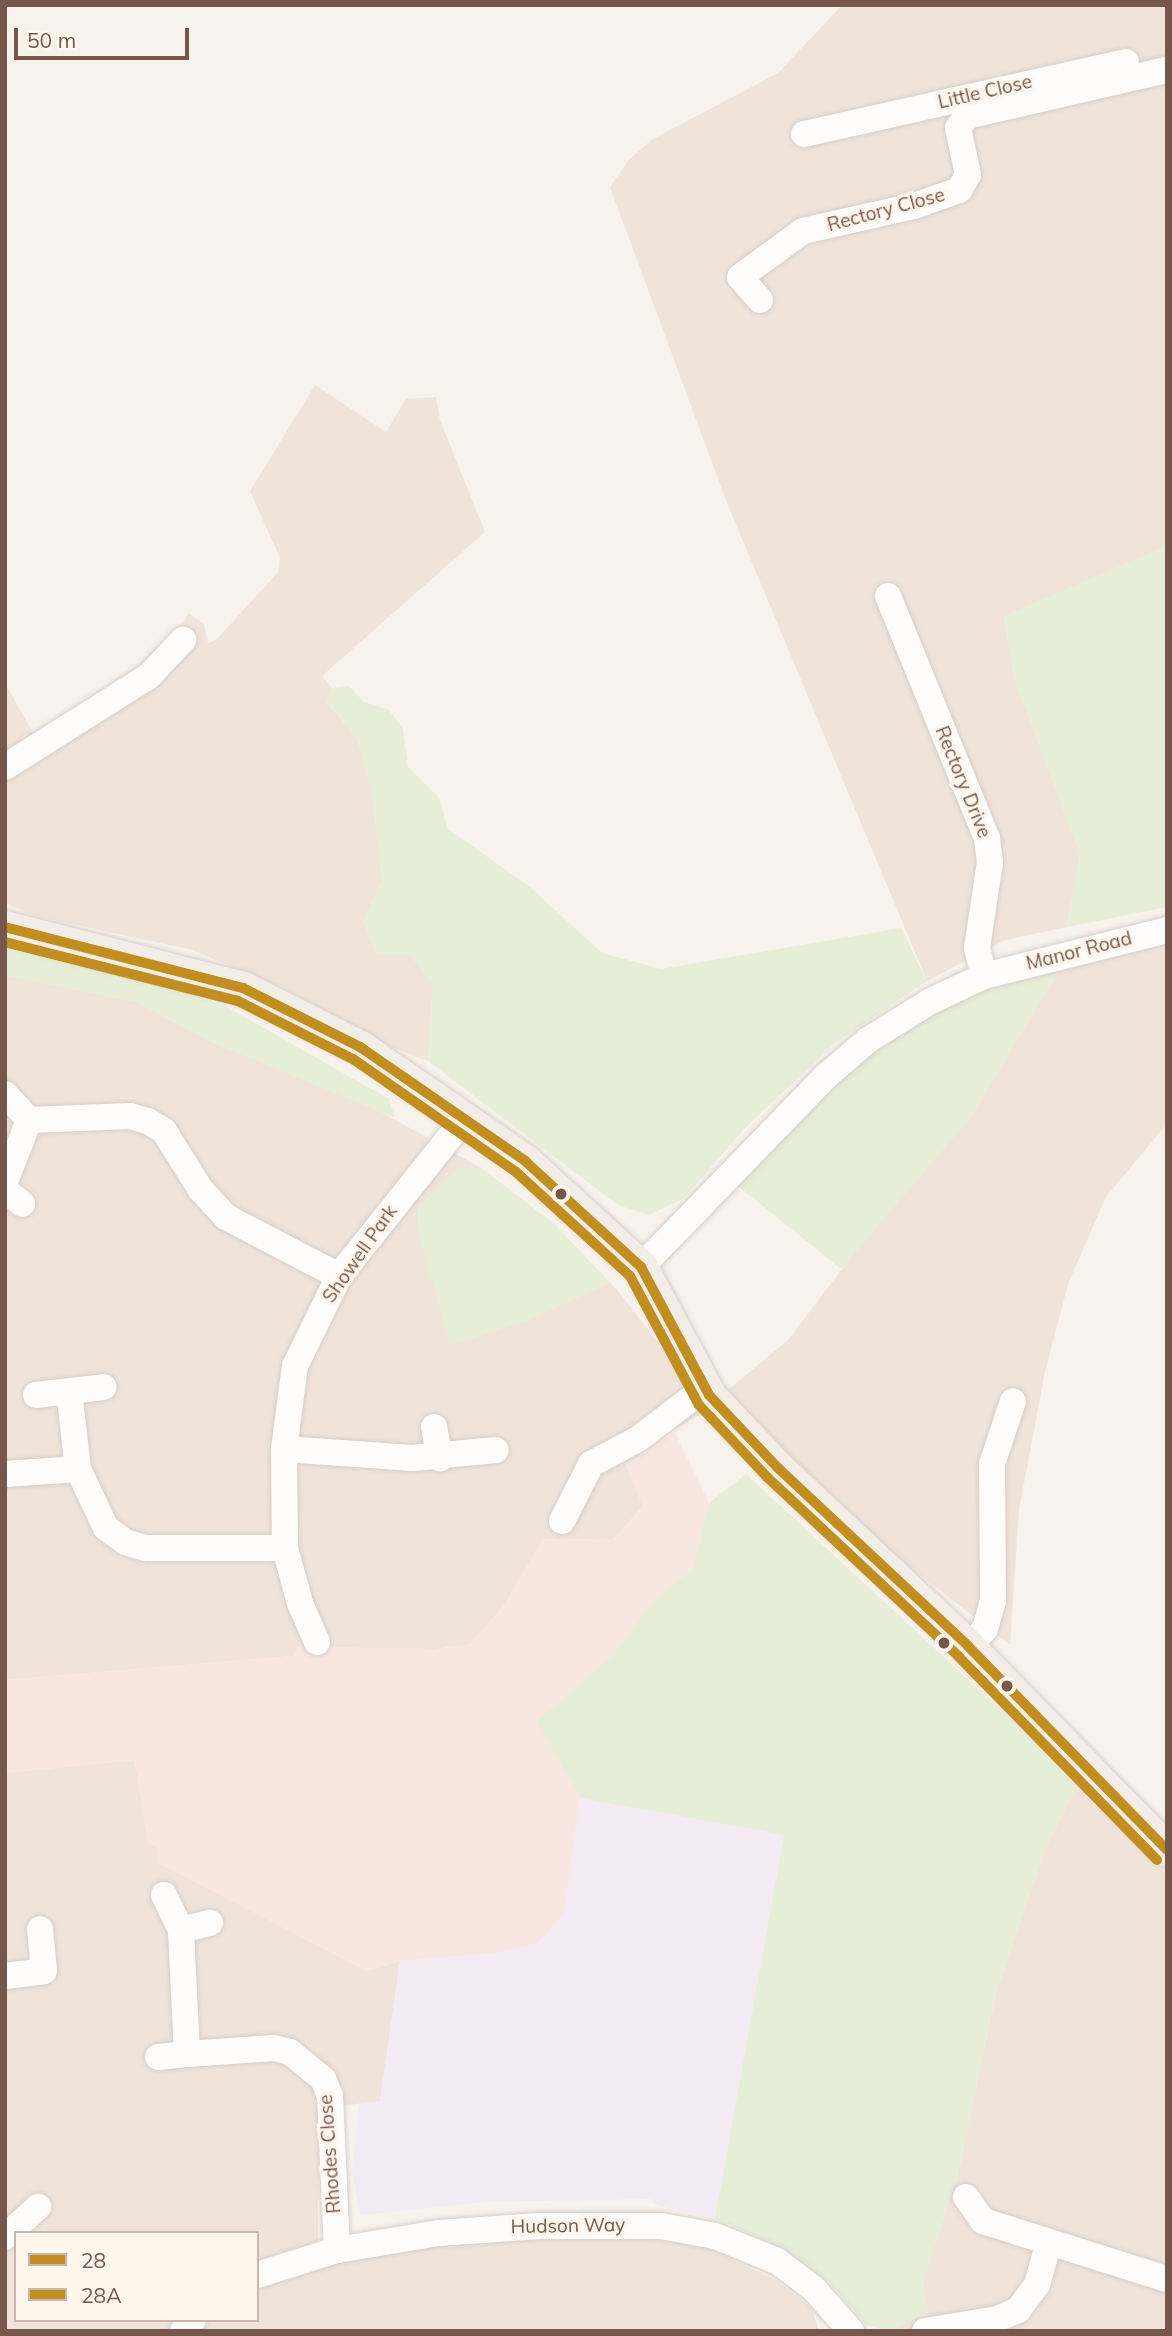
<!DOCTYPE html>
<style>
body{margin:0}
#map{position:relative;width:1172px;height:2336px;overflow:hidden;background:#f7f2ec;font-family:Mulish,sans-serif}
div>[style]{position:absolute}
.residential>*{inset:0;background:#f0e4da}
.commercial>*{inset:0;background:#f7e7e0}
.education>*{inset:0;background:#f3eaf3}
.green>*{inset:0;background:#e6eed7}
.roads{filter:drop-shadow(0 0 2px #d6cec9) drop-shadow(0 0 2px #d6cec9)}
.minor>*{height:26px;margin:-13px;padding:0 13px;transform-origin:13px;border-radius:13px;background:#fefdfc}
.major>*{height:33px;margin:-16.5px;padding:0 16.5px;transform-origin:16.5px;border-radius:16.5px;background:#f2ede6}
.bus-1>*{height:10px;margin:-5px;padding:0 5px;transform-origin:5px;border-radius:5px;background:#c18e1f}
.bus-2>*{height:10px;margin:-5px;padding:0 5px;transform-origin:5px;border-radius:5px;background:#c18e1f}
.dots>*{width:19px;height:19px;translate:-50% -50%;box-sizing:border-box;border:4px solid #fff7ee;border-radius:50%}
span{translate:-50% -50%;white-space:nowrap;text-align:center;line-height:1.15;-webkit-text-stroke:7px #fff7ee;paint-order:stroke}
.street-label{font-size:19px;color:#77574b}
.frame{position:absolute;inset:0;border:7px solid #77574b;pointer-events:none}
.legend{position:absolute;left:14px;top:2231px;width:245px;height:91px;box-sizing:border-box;background:#fff7ee;border:2px solid #c9b7ad;margin:0;padding:9px 12px;list-style:none;font-size:21px;color:#77574b}
.legend li{display:flex;align-items:center;gap:14px;height:35px}
.legend b{width:35px;border:2px solid #c9b7ad}
.scale{position:absolute;left:14px;top:28px;width:175px;height:32px;box-sizing:border-box;border:4px solid #77574b;border-top:0;padding-left:9px;font-size:21px;line-height:24px;white-space:nowrap;color:#77574b;-webkit-text-stroke:5px #fff7ee;paint-order:stroke}
</style>
<div id="map">
<div class="residential">
<i style="clip-path:polygon(842px 5px,1167px 5px,1167px 546px,1004px 617px,1015px 680px,1080px 854px,1067px 927px,1005px 940px,927px 981px,727px 503px,610px 187px,628px 161px,651px 140px,778px 73px)"></i>
<i style="clip-path:polygon(315px 385px,386px 432px,406px 399px,436px 397px,440px 420px,485px 532px,322px 676px,332px 688px,327px 702px,358px 740px,373px 797px,382px 880px,364px 921px,376px 955px,410px 955px,433px 984px,428px 1061px,396px 1049px,284px 988px,192px 950px,36px 916px,5px 903px,5px 683px,36px 738px,144px 666px,174px 638px,189px 613px,204px 624px,208px 643px,216px 640px,279px 571px,280px 558px,250px 491px)"></i>
<i style="clip-path:polygon(1167px 941px,1167px 1124px,1106px 1197px,1068px 1284px,1045px 1372px,1019px 1510px,1010px 1645px,871px 1536px,730px 1395px,729px 1389px,788px 1340px,886px 1211px,970px 1118px,1059px 971px)"></i>
<i style="clip-path:polygon(5px 975px,137px 1002px,214px 1043px,376px 1109px,481px 1168px,554px 1224px,617px 1290px,666px 1352px,701px 1414px,624px 1460px,643px 1506px,613px 1540px,543px 1539px,505px 1604px,470px 1644px,436px 1649px,299px 1647px,293px 1656px,5px 1680px)"></i>
<i style="clip-path:polygon(evenodd,135px 1760px,148px 1842px,157px 1848px,157px 1862px,367px 1971px,400px 1961px,380px 2101px,318px 2109px,318px 2261px,373px 2249px,461px 2244px,612px 2237px,681px 2243px,713px 2250px,775px 2280px,812px 2308px,819px 2331px,5px 2331px,5px 1773px,135px 1760px,16px 2233px,257px 2233px,257px 2320px,16px 2320px,16px 2233px)"></i>
<i style="clip-path:polygon(1076px 1787px,1167px 1875px,1167px 2331px,888px 2331px,928px 2314px,923px 2281px,958px 2174px,996px 1993px,1046px 1847px)"></i>
</div>
<div class="commercial">
<i style="clip-path:polygon(675px 1433px,709px 1503px,693px 1569px,654px 1599px,613px 1655px,538px 1721px,580px 1798px,564px 1913px,538px 1943px,495px 1953px,400px 1961px,367px 1971px,157px 1862px,157px 1848px,148px 1843px,135px 1760px,5px 1773px,5px 1680px,293px 1656px,298px 1647px,436px 1649px,470px 1644px,505px 1604px,543px 1539px,613px 1540px,643px 1507px,624px 1460px)"></i>
</div>
<div class="education">
<i style="clip-path:polygon(580px 1798px,784px 1835px,715px 2219px,654px 2204px,651px 2199px,486px 2202px,360px 2215px,352px 2172px,359px 2103px,380px 2101px,400px 1961px,495px 1953px,538px 1943px,564px 1913px)"></i>
</div>
<div class="green">
<i style="clip-path:polygon(1167px 546px,1167px 907px,1067px 927px,1080px 854px,1015px 680px,1004px 616px)"></i>
<i style="clip-path:polygon(349px 686px,364px 702px,389px 710px,403px 729px,408px 767px,439px 798px,448px 829px,530px 887px,602px 953px,661px 969px,901px 928px,927px 981px,836px 1042px,744px 1129px,684px 1198px,649px 1215px,618px 1205px,428px 1061px,433px 984px,410px 955px,376px 955px,364px 921px,382px 880px,373px 797px,358px 740px,327px 701px,332px 688px)"></i>
<i style="clip-path:polygon(5px 944px,165px 984px,227px 1007px,389px 1099px,395px 1118px,214px 1043px,137px 1002px,5px 975px)"></i>
<i style="clip-path:polygon(1059px 971px,970px 1118px,841px 1269px,738px 1186px,866px 1053px,973px 992px)"></i>
<i style="clip-path:polygon(459px 1168px,481px 1168px,554px 1224px,610px 1283px,527px 1321px,450px 1345px,417px 1227px,417px 1208px)"></i>
<i style="clip-path:polygon(746px 1474px,1011px 1719px,1076px 1787px,1046px 1847px,996px 1993px,958px 2174px,923px 2281px,928px 2314px,888px 2331px,867px 2325px,829px 2282px,775px 2244px,715px 2219px,784px 1835px,580px 1798px,537px 1721px,613px 1655px,654px 1599px,693px 1569px,709px 1503px)"></i>
</div>
<div class="roads">
<div class="minor">
<i style="left:804px;top:134px;width:330px;rotate:-12.6deg"></i>
<i style="left:760px;top:300px;width:30px;rotate:-131deg"></i>
<i style="left:740px;top:277px;width:78px;rotate:-36.1deg"></i>
<i style="left:803px;top:231px;width:114px;rotate:-12.7deg"></i>
<i style="left:914px;top:206px;width:48px;rotate:-19.6deg"></i>
<i style="left:959px;top:190px;width:17px;rotate:-59deg"></i>
<i style="left:968px;top:175px;width:48px;rotate:-102deg"></i>
<i style="left:958px;top:128px;width:15px;rotate:-53deg"></i>
<i style="left:967px;top:116px;width:205px;rotate:-13deg"></i>
<i style="left:888px;top:596px;width:261px;rotate:67.8deg"></i>
<i style="left:987px;top:838px;width:24px;rotate:83deg"></i>
<i style="left:990px;top:862px;width:87px;rotate:98.6deg"></i>
<i style="left:977px;top:948px;width:29px;rotate:76deg"></i>
<i style="left:5px;top:767px;width:170px;rotate:-32.3deg"></i>
<i style="left:149px;top:676px;width:50px;rotate:-46.6deg"></i>
<i style="left:5px;top:1094px;width:35px;rotate:47deg"></i>
<i style="left:29px;top:1120px;width:101px;rotate:-2.3deg"></i>
<i style="left:130px;top:1116px;width:19px;rotate:16deg"></i>
<i style="left:148px;top:1121px;width:19px;rotate:32deg"></i>
<i style="left:164px;top:1131px;width:70px;rotate:57.9deg"></i>
<i style="left:201px;top:1190px;width:37px;rotate:47deg"></i>
<i style="left:226px;top:1217px;width:127px;rotate:27.6deg"></i>
<i style="left:5px;top:1182px;width:66px;rotate:-68.8deg"></i>
<i style="left:5px;top:1190px;width:22px;rotate:39deg"></i>
<i style="left:641px;top:1267px;width:264px;rotate:-45.9deg"></i>
<i style="left:825px;top:1077px;width:57px;rotate:-40.7deg"></i>
<i style="left:868px;top:1040px;width:74px;rotate:-31.8deg"></i>
<i style="left:931px;top:1001px;width:59px;rotate:-25.3deg"></i>
<i style="left:984px;top:976px;width:189px;rotate:-14.1deg"></i>
<i style="left:69px;top:1391px;width:79px;rotate:83.4deg"></i>
<i style="left:36px;top:1395px;width:68px;rotate:-6.7deg"></i>
<i style="left:434px;top:1427px;width:32px;rotate:79deg"></i>
<i style="left:284px;top:1449px;width:129px;rotate:4deg"></i>
<i style="left:413px;top:1458px;width:83px;rotate:-5.5deg"></i>
<i style="left:5px;top:1474px;width:73px;rotate:-3.9deg"></i>
<i style="left:78px;top:1469px;width:65px;rotate:64.6deg"></i>
<i style="left:106px;top:1528px;width:24px;rotate:36deg"></i>
<i style="left:125px;top:1542px;width:21px;rotate:17deg"></i>
<i style="left:145px;top:1548px;width:140px"></i>
<i style="left:562px;top:1521px;width:64px;rotate:-63deg"></i>
<i style="left:591px;top:1464px;width:53px;rotate:-28deg"></i>
<i style="left:638px;top:1439px;width:84px;rotate:-37.3deg"></i>
<i style="left:317px;top:1642px;width:43px;rotate:-113.6deg"></i>
<i style="left:300px;top:1603px;width:57px;rotate:-105.3deg"></i>
<i style="left:285px;top:1548px;width:99px;rotate:-90.6deg"></i>
<i style="left:284px;top:1449px;width:84px;rotate:-82.5deg"></i>
<i style="left:295px;top:1366px;width:100px;rotate:-63.9deg"></i>
<i style="left:339px;top:1276px;width:202px;rotate:-51.4deg"></i>
<i style="left:968px;top:1646px;width:24px;rotate:-45deg"></i>
<i style="left:985px;top:1629px;width:29px;rotate:-74deg"></i>
<i style="left:993px;top:1601px;width:137px;rotate:-90.4deg"></i>
<i style="left:992px;top:1464px;width:66px;rotate:-71.6deg"></i>
<i style="left:181px;top:1930px;width:30px;rotate:-14deg"></i>
<i style="left:5px;top:1976px;width:39px;rotate:-7deg"></i>
<i style="left:44px;top:1971px;width:42px;rotate:-95.4deg"></i>
<i style="left:187px;top:2054px;width:87px;rotate:-3.9deg"></i>
<i style="left:274px;top:2048px;width:16px;rotate:14deg"></i>
<i style="left:290px;top:2052px;width:43px;rotate:39.3deg"></i>
<i style="left:323px;top:2079px;width:18px;rotate:68deg"></i>
<i style="left:330px;top:2096px;width:154px;rotate:87.4deg"></i>
<i style="left:158px;top:2057px;width:29px;rotate:-6deg"></i>
<i style="left:187px;top:2054px;width:124px;rotate:-92.8deg"></i>
<i style="left:181px;top:1930px;width:39px;rotate:-116deg"></i>
<i style="left:966px;top:2197px;width:29px;rotate:55deg"></i>
<i style="left:983px;top:2221px;width:193px;rotate:17.5deg"></i>
<i style="left:5px;top:2237px;width:45px;rotate:-42.3deg"></i>
<i style="left:257px;top:2275px;width:84px;rotate:-17.4deg"></i>
<i style="left:337px;top:2250px;width:103px;rotate:-9.5deg"></i>
<i style="left:439px;top:2233px;width:100px;rotate:-4deg"></i>
<i style="left:539px;top:2226px;width:122px"></i>
<i style="left:661px;top:2226px;width:55px;rotate:10.5deg"></i>
<i style="left:715px;top:2236px;width:67px;rotate:22deg"></i>
<i style="left:777px;top:2261px;width:46px;rotate:37.1deg"></i>
<i style="left:814px;top:2289px;width:56px;rotate:48.6deg"></i>
<i style="left:183px;top:2331px;width:15px;rotate:-48deg"></i>
<i style="left:925px;top:2331px;width:73px;rotate:-9.5deg"></i>
<i style="left:997px;top:2319px;width:23px;rotate:-23deg"></i>
<i style="left:1018px;top:2310px;width:31px;rotate:-53deg"></i>
<i style="left:1037px;top:2285px;width:41px;rotate:-74.6deg"></i>
</div>
<div class="major">
<i style="left:5px;top:927px;width:246px;rotate:14.4deg"></i>
<i style="left:243px;top:988px;width:131px;rotate:26.8deg"></i>
<i style="left:360px;top:1047px;width:201px;rotate:34.6deg"></i>
<i style="left:525px;top:1161px;width:157px;rotate:42.4deg"></i>
<i style="left:641px;top:1267px;width:145px;rotate:62deg"></i>
<i style="left:709px;top:1395px;width:99px;rotate:46.6deg"></i>
<i style="left:777px;top:1467px;width:262px;rotate:43.1deg"></i>
<i style="left:968px;top:1646px;width:285px;rotate:45.7deg"></i>
</div>
</div>
<div class="bus-1">
<i style="left:5px;top:927px;width:246px;rotate:14.4deg"></i>
<i style="left:243px;top:988px;width:131px;rotate:26.8deg"></i>
<i style="left:360px;top:1047px;width:201px;rotate:34.6deg"></i>
<i style="left:525px;top:1161px;width:157px;rotate:42.4deg"></i>
<i style="left:641px;top:1267px;width:145px;rotate:62deg"></i>
<i style="left:709px;top:1395px;width:99px;rotate:46.6deg"></i>
<i style="left:777px;top:1467px;width:262px;rotate:43.1deg"></i>
<i style="left:968px;top:1646px;width:285px;rotate:45.7deg"></i>
</div>
<div class="bus-2">
<i style="left:5px;top:942px;width:240px;rotate:14.2deg"></i>
<i style="left:238px;top:1001px;width:129px;rotate:26.8deg"></i>
<i style="left:353px;top:1059px;width:198px;rotate:34.7deg"></i>
<i style="left:516px;top:1172px;width:154px;rotate:42.4deg"></i>
<i style="left:630px;top:1276px;width:146px;rotate:61.9deg"></i>
<i style="left:699px;top:1405px;width:99px;rotate:46.6deg"></i>
<i style="left:767px;top:1477px;width:262px;rotate:43.1deg"></i>
<i style="left:958px;top:1656px;width:285px;rotate:45.7deg"></i>
</div>
<div class="dots">
<i style="left:561px;top:1194px;background:#77574b"></i>
<i style="left:944px;top:1643px;background:#77574b"></i>
<i style="left:1007px;top:1686px;background:#77574b"></i>
</div>
<div class="street-label">
<span style="left:985px;top:92px;rotate:-13deg">Little Close</span>
<span style="left:886px;top:210px;rotate:-15deg">Rectory Close</span>
<span style="left:963px;top:782px;rotate:68deg">Rectory Drive</span>
<span style="left:1079px;top:951px;rotate:-14deg">Manor Road</span>
<span style="left:360px;top:1254px;rotate:-55deg">Showell Park</span>
<span style="left:330px;top:2154px;rotate:-94deg">Rhodes Close</span>
<span style="left:568px;top:2226px;rotate:-1deg">Hudson Way</span>
</div>
<div class="frame"></div>
<ul class="legend">
<li><b style="height:9px;background:#c18e1f"></b>28</li>
<li><b style="height:9px;background:#c18e1f"></b>28A</li>
</ul>
<div class="scale">50 m</div>
</div>
